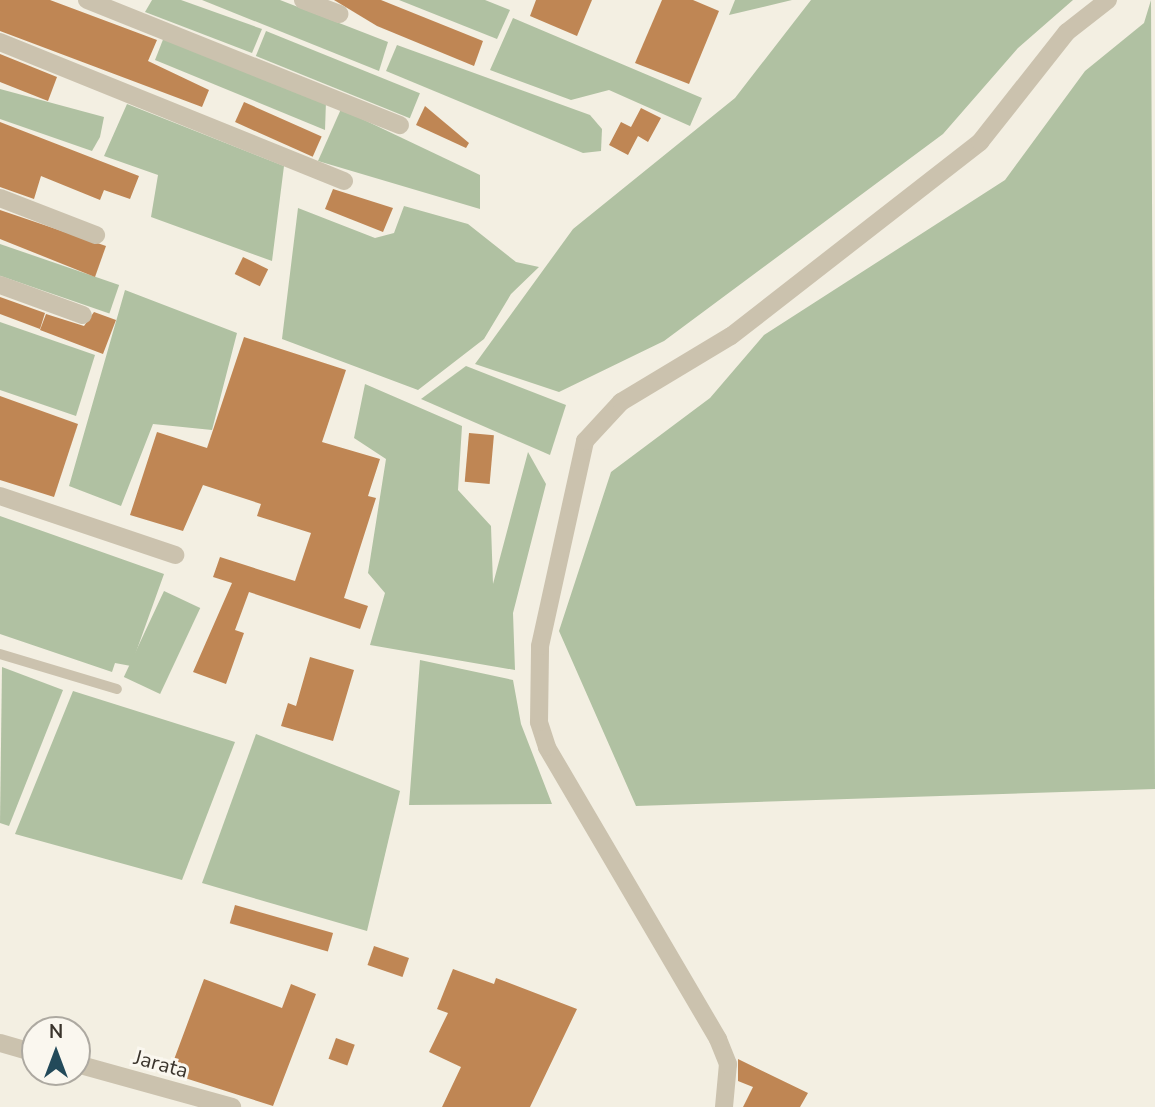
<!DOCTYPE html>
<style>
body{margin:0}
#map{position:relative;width:1155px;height:1107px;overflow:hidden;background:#f3efe2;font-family:"Nunito Sans",sans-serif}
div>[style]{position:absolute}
.green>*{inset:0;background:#b0c1a2;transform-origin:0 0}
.building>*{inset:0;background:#bf8654;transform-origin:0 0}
.service>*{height:10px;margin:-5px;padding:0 5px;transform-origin:5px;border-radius:5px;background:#cbc2ae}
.minor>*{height:18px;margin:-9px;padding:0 9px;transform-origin:9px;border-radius:9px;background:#cbc2ae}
span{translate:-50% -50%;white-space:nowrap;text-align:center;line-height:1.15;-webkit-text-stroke:6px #faf7ef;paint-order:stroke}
.street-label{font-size:21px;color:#3a342c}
.north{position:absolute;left:21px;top:1016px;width:70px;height:70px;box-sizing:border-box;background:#faf7ef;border:2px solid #ada9a1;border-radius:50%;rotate:0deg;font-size:19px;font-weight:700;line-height:28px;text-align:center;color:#3a342c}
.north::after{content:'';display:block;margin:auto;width:24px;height:32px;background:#234a5a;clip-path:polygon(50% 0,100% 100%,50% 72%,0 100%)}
</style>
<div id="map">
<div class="green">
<i style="clip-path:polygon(152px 0,181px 0,262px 29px,252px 53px,145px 12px)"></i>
<i style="clip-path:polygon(202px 0,280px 0,388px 42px,379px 71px)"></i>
<i style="clip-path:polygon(399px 0,485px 0,510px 10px,497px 39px)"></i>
<i style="clip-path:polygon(735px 0,792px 0,729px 15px)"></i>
<i style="clip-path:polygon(811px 0,1073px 0,1018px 48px,943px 134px,664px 341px,559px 392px,475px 364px,573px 229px,735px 98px)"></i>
<i style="clip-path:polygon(1151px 0,1155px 789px,636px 806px,559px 631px,611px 472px,710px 398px,764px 335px,1005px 180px,1085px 71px,1144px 23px)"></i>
<i style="clip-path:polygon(513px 18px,702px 98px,690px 126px,609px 90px,571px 100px,490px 70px)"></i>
<i style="left:266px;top:31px;width:166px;height:27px;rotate:22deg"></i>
<i style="clip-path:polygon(164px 37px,326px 101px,325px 130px,155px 60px)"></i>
<i style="clip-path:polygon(397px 45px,590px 115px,602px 129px,601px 151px,583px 153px,386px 71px)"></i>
<i style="clip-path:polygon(0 89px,104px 117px,100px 137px,92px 151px,0 119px)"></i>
<i style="clip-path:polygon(127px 104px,284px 166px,272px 261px,151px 217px,158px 175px,104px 156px)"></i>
<i style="clip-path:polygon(341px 109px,480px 175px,480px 209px,318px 161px)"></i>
<i style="clip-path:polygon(404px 206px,468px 224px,516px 262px,539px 267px,511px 294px,484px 339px,418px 390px,282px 339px,298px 208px,375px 238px,394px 233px)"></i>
<i style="left:0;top:244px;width:126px;height:30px;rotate:19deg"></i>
<i style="clip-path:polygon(125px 290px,237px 333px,212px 430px,153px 424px,121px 506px,69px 486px)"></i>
<i style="clip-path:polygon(0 322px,95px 355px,76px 416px,0 390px)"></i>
<i style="clip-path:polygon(466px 366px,566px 405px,550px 455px,421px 399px)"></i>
<i style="clip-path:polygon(365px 384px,462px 426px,458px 490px,491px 526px,493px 584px,528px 452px,546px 484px,513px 613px,515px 670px,370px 645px,385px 593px,368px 573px,386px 459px,354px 438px)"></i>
<i style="clip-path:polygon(0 516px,164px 574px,131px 666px,115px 663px,112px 672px,0 634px)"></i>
<i style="left:164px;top:591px;width:40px;height:95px;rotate:25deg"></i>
<i style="clip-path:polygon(420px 660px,513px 680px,521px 724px,552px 804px,409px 805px)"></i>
<i style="clip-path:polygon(2px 667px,63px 690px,9px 826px,0 823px)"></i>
<i style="clip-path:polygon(73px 691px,235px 742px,182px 880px,15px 834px)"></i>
<i style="clip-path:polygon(256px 734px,400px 791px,367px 931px,202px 883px)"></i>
</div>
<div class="building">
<i style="clip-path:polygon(0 0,50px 0,157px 40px,148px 61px,209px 90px,202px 107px,0 31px)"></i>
<i style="clip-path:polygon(334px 0,381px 0,483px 41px,474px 66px,377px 26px)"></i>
<i style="clip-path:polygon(536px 0,592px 0,577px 36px,530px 16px)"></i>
<i style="clip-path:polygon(662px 0,693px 0,719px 11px,689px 84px,635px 63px)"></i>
<i style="clip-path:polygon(0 54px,57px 77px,48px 101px,0 82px)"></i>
<i style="left:244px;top:102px;width:85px;height:22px;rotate:24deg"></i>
<i style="clip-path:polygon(425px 106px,469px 143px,466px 148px,416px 125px)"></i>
<i style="clip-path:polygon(641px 108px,661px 118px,648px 142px,638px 136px,628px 155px,609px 145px,621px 122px,631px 127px)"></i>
<i style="clip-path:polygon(0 122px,139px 176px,130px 199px,104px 190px,100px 200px,41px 176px,34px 199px,0 187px)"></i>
<i style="clip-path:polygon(333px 189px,393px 208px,383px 232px,325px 209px)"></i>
<i style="clip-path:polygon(0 210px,106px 246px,95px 277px,0 239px)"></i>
<i style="left:243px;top:257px;width:28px;height:19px;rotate:26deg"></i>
<i style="clip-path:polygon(0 297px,45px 313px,40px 329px,0 314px)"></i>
<i style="clip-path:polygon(94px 312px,116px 320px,103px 354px,40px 330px,46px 314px,84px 326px)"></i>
<i style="clip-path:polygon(244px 337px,346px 370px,322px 442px,380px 459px,368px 496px,376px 498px,344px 598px,368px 606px,360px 629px,249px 592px,235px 630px,244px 633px,226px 684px,193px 672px,232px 583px,213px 577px,220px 557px,295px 581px,311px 533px,257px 516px,261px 504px,203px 485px,183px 531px,130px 515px,157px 432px,207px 448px)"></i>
<i style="clip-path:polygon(0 396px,78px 424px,54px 497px,0 480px)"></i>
<i style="left:469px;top:433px;width:25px;height:49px;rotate:5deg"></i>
<i style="clip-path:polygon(310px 657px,354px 670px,333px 741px,281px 726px,288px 703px,296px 706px)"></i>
<i style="left:235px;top:905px;width:102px;height:19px;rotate:16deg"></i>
<i style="left:374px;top:946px;width:37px;height:20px;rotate:19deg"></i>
<i style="clip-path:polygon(453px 969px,494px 984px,496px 978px,577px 1009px,530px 1107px,442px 1107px,461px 1067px,429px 1052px,448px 1013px,437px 1009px)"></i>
<i style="clip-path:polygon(204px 979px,282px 1008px,291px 984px,316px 994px,273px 1106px,169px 1073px)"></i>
<i style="left:336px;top:1038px;width:20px;height:22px;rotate:20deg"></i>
<i style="clip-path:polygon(738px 1059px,808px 1093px,800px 1107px,743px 1107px,753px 1087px,738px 1081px)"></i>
</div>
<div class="service">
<i style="left:0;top:654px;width:122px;rotate:16.7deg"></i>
</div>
<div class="minor">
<i style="left:87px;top:0;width:337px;rotate:21.8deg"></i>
<i style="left:303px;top:0;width:39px;rotate:21deg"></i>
<i style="left:0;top:42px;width:371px;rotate:22deg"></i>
<i style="left:0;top:198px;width:103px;rotate:21.1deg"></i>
<i style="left:0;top:285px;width:88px;rotate:19.9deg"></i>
<i style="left:0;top:496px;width:185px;rotate:18.6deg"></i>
<i style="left:0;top:1043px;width:36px;rotate:16deg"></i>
<i style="left:77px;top:1064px;width:161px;rotate:15.5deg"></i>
<i style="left:724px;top:1107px;width:43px;rotate:-84.7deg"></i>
<i style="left:728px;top:1064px;width:27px;rotate:-112deg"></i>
<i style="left:718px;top:1039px;width:338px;rotate:-120.4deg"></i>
<i style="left:547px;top:747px;width:26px;rotate:-108deg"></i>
<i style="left:539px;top:722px;width:76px;rotate:-89.2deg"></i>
<i style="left:540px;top:646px;width:210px;rotate:-77.6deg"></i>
<i style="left:585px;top:441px;width:53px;rotate:-47.3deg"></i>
<i style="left:621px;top:402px;width:128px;rotate:-31deg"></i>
<i style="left:731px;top:336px;width:316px;rotate:-37.9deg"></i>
<i style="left:980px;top:142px;width:140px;rotate:-51.7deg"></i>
<i style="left:1067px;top:32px;width:52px;rotate:-38deg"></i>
</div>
<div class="street-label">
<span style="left:161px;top:1064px;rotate:15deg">Jarata</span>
</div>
<div class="north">N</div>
</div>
